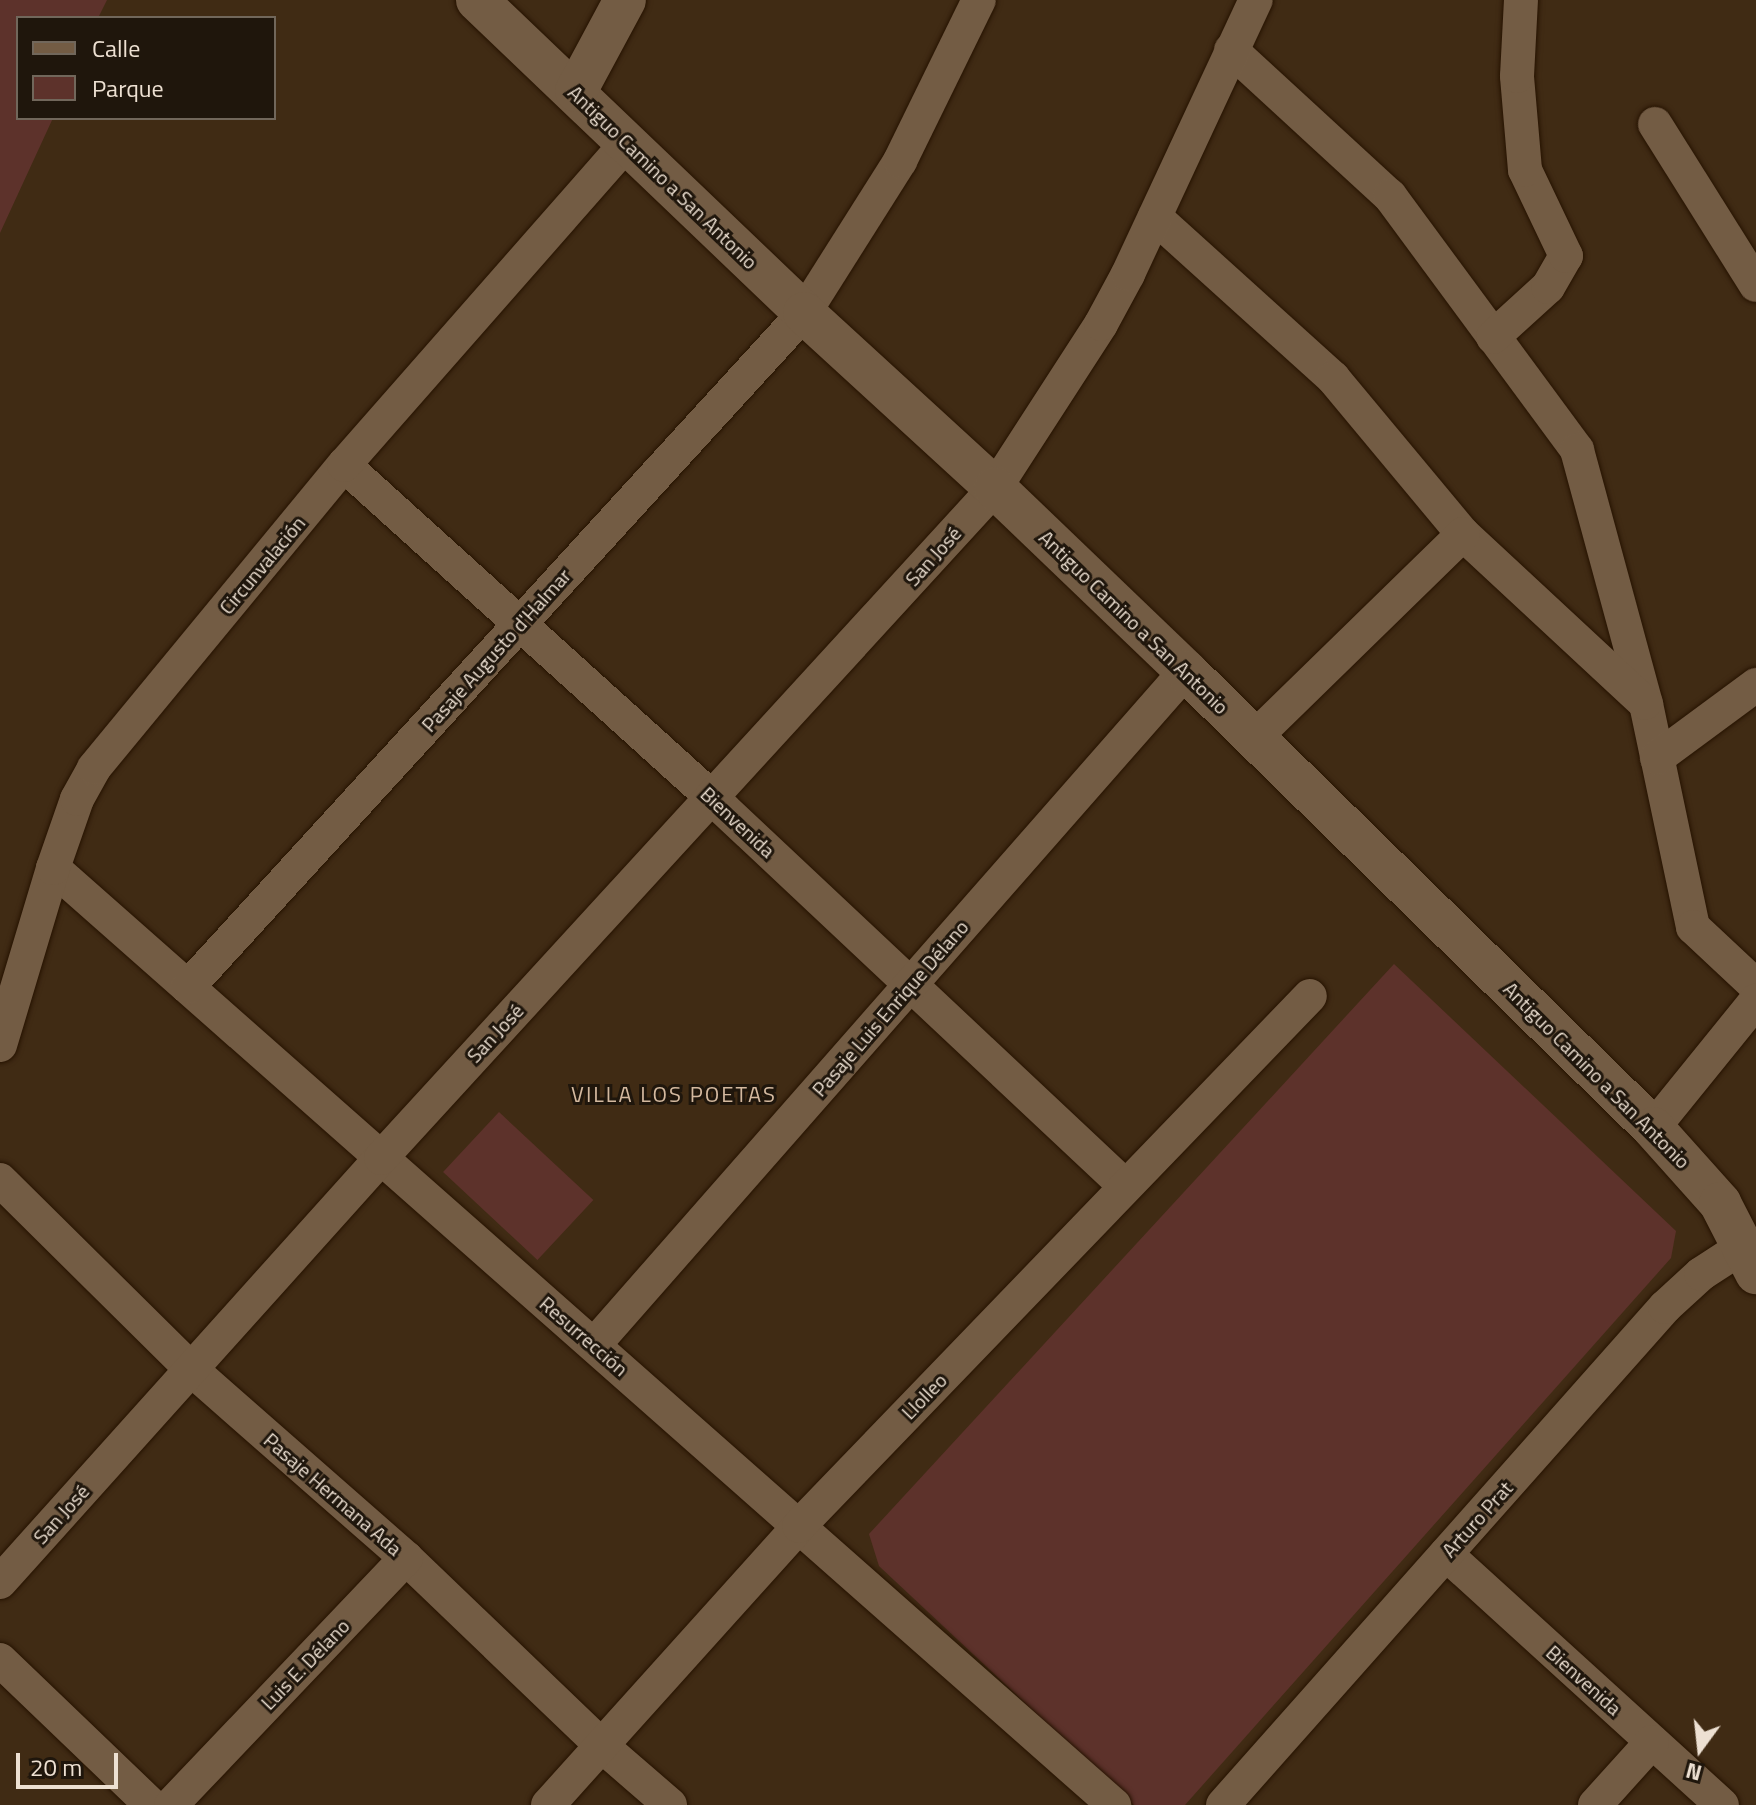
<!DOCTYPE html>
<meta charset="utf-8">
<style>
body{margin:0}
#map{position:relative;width:1756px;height:1805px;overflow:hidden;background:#402b14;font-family:"Titillium Web",sans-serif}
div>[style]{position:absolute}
.green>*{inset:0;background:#5d322b;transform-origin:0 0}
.roads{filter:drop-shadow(0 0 2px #261300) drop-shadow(0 0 2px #261300)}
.minor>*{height:34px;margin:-17px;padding:0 17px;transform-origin:17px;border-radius:17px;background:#735c44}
.tertiary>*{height:42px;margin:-21px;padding:0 21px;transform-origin:21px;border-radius:21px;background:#735c44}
span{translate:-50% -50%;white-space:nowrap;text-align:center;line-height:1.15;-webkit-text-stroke:6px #1f160c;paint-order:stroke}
.street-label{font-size:20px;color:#ede0d2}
.neighbourhood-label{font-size:22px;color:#d4b99f;letter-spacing:2px}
.legend{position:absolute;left:16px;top:16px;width:260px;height:104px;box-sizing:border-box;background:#1f160c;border:2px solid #71675b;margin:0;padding:10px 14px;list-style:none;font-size:24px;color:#ede0d2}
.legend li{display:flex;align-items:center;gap:16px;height:40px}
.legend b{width:40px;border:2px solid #71675b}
.north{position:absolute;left:1660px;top:1709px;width:80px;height:80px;-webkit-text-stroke:6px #1f160c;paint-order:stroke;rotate:195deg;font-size:22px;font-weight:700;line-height:32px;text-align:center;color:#ede0d2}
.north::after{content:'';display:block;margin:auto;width:28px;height:36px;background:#ede0d2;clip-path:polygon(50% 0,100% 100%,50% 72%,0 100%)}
.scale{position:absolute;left:16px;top:1753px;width:102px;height:36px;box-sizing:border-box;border:4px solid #ede0d2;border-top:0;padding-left:10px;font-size:24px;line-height:28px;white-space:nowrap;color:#ede0d2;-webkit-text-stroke:6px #1f160c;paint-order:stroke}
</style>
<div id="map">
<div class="green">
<i style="clip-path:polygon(0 0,107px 0,98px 18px,18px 18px,18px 118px,53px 118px,0 233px)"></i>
<i style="clip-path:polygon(1394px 964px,1676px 1231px,1671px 1258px,1185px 1805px,1134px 1805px,879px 1566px,869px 1534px)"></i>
<i style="left:499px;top:1112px;width:129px;height:82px;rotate:43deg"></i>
</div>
<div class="roads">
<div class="minor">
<i style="left:1231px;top:50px;width:216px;rotate:42.6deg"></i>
<i style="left:1390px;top:196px;width:315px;rotate:53.6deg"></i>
<i style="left:1577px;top:450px;width:263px;rotate:74.8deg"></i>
<i style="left:1646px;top:704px;width:228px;rotate:78.1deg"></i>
<i style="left:1693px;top:927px;width:86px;rotate:43.1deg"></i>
<i style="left:1655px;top:124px;width:190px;rotate:57.9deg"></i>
<i style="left:1155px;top:217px;width:240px;rotate:42.1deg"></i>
<i style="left:1333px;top:378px;width:203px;rotate:50.2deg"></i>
<i style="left:1463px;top:534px;width:248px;rotate:42.9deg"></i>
<i style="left:1493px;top:337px;width:74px;rotate:-42.3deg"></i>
<i style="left:1548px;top:287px;width:36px;rotate:-60deg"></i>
<i style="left:1566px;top:256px;width:95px;rotate:-115.5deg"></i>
<i style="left:1525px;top:170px;width:94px;rotate:-94.9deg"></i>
<i style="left:1517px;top:76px;width:76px;rotate:-87deg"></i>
<i style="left:344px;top:465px;width:496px;rotate:42.1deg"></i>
<i style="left:712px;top:798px;width:567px;rotate:43.21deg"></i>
<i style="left:1254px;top:738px;width:292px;rotate:-44.3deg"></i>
<i style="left:1657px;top:758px;width:123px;rotate:-36.4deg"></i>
<i style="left:53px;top:868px;width:1416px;rotate:41.45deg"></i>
<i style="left:188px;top:987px;width:913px;rotate:-47.57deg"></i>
<i style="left:804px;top:313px;width:180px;rotate:-57.7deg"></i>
<i style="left:900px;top:161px;width:179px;rotate:-63.9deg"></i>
<i style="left:0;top:1045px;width:185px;rotate:-73.3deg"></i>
<i style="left:53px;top:868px;width:73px;rotate:-70.8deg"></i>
<i style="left:77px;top:799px;width:35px;rotate:-61deg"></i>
<i style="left:94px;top:768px;width:393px;rotate:-50.5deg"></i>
<i style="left:344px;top:465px;width:429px;rotate:-48.7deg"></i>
<i style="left:1653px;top:1128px;width:164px;rotate:-51deg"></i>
<i style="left:0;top:1180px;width:270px;rotate:44.7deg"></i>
<i style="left:192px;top:1370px;width:285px;rotate:41.3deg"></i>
<i style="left:406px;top:1558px;width:272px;rotate:43.8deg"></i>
<i style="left:602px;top:1746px;width:90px;rotate:40.9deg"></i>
<i style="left:594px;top:1345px;width:897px;rotate:-48.71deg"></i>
<i style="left:1446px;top:1554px;width:373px;rotate:42.3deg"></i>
<i style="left:0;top:1582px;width:570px;rotate:-48.06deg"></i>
<i style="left:381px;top:1158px;width:909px;rotate:-47.5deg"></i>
<i style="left:995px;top:488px;width:195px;rotate:-57.1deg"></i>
<i style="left:1101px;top:324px;width:57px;rotate:-61.6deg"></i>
<i style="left:1128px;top:274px;width:302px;rotate:-65deg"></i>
<i style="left:0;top:1660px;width:209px;rotate:43.8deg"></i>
<i style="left:171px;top:1805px;width:341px;rotate:-46.4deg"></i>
<i style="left:548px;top:1805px;width:375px;rotate:-48deg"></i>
<i style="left:799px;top:1526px;width:736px;rotate:-46.05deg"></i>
<i style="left:1223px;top:1805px;width:666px;rotate:-48.41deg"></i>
<i style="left:1665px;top:1307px;width:49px;rotate:-42.5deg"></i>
<i style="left:1701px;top:1274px;width:51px;rotate:-33.1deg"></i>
<i style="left:1744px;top:1246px;width:12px;rotate:-9deg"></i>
<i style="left:1595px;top:1805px;width:85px;rotate:-47.9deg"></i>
</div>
<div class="tertiary">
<i style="left:477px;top:0;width:453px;rotate:43.7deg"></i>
<i style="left:804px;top:313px;width:259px;rotate:42.5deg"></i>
<i style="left:995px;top:488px;width:265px;rotate:43.8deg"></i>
<i style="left:1186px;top:671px;width:653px;rotate:44.38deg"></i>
<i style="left:1653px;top:1128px;width:101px;rotate:48.2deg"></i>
<i style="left:1720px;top:1203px;width:79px;rotate:62.8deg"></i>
<i style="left:576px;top:91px;width:103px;rotate:-61.7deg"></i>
</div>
</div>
<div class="street-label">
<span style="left:663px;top:177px;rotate:44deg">Antiguo Camino a San Antonio</span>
<span style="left:933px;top:556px;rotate:-48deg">San José</span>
<span style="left:262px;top:565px;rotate:-50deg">Circunvalación</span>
<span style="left:1134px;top:622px;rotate:44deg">Antiguo Camino a San Antonio</span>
<span style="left:496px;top:650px;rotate:-48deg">Pasaje Augusto d'Halmar</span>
<span style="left:738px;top:822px;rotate:43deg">Bienvenida</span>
<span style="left:890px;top:1008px;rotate:-49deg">Pasaje Luis Enrique Délano</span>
<span style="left:495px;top:1033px;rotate:-47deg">San José</span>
<span style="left:1597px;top:1075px;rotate:45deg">Antiguo Camino a San Antonio</span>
<span style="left:584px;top:1336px;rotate:41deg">Resurrección</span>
<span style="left:924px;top:1396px;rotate:-46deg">Llolleo</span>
<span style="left:333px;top:1494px;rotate:41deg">Pasaje Hermana Ada</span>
<span style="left:61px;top:1514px;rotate:-48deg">San José</span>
<span style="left:1477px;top:1519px;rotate:-48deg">Arturo Prat</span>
<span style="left:305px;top:1664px;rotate:-46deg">Luis E. Délano</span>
<span style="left:1584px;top:1680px;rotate:42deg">Bienvenida</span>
</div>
<div class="neighbourhood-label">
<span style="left:674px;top:1095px">VILLA LOS POETAS</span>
</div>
<ul class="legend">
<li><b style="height:10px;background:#735c44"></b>Calle</li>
<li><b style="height:22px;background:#5d322b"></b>Parque</li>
</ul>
<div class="north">N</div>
<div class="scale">20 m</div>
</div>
